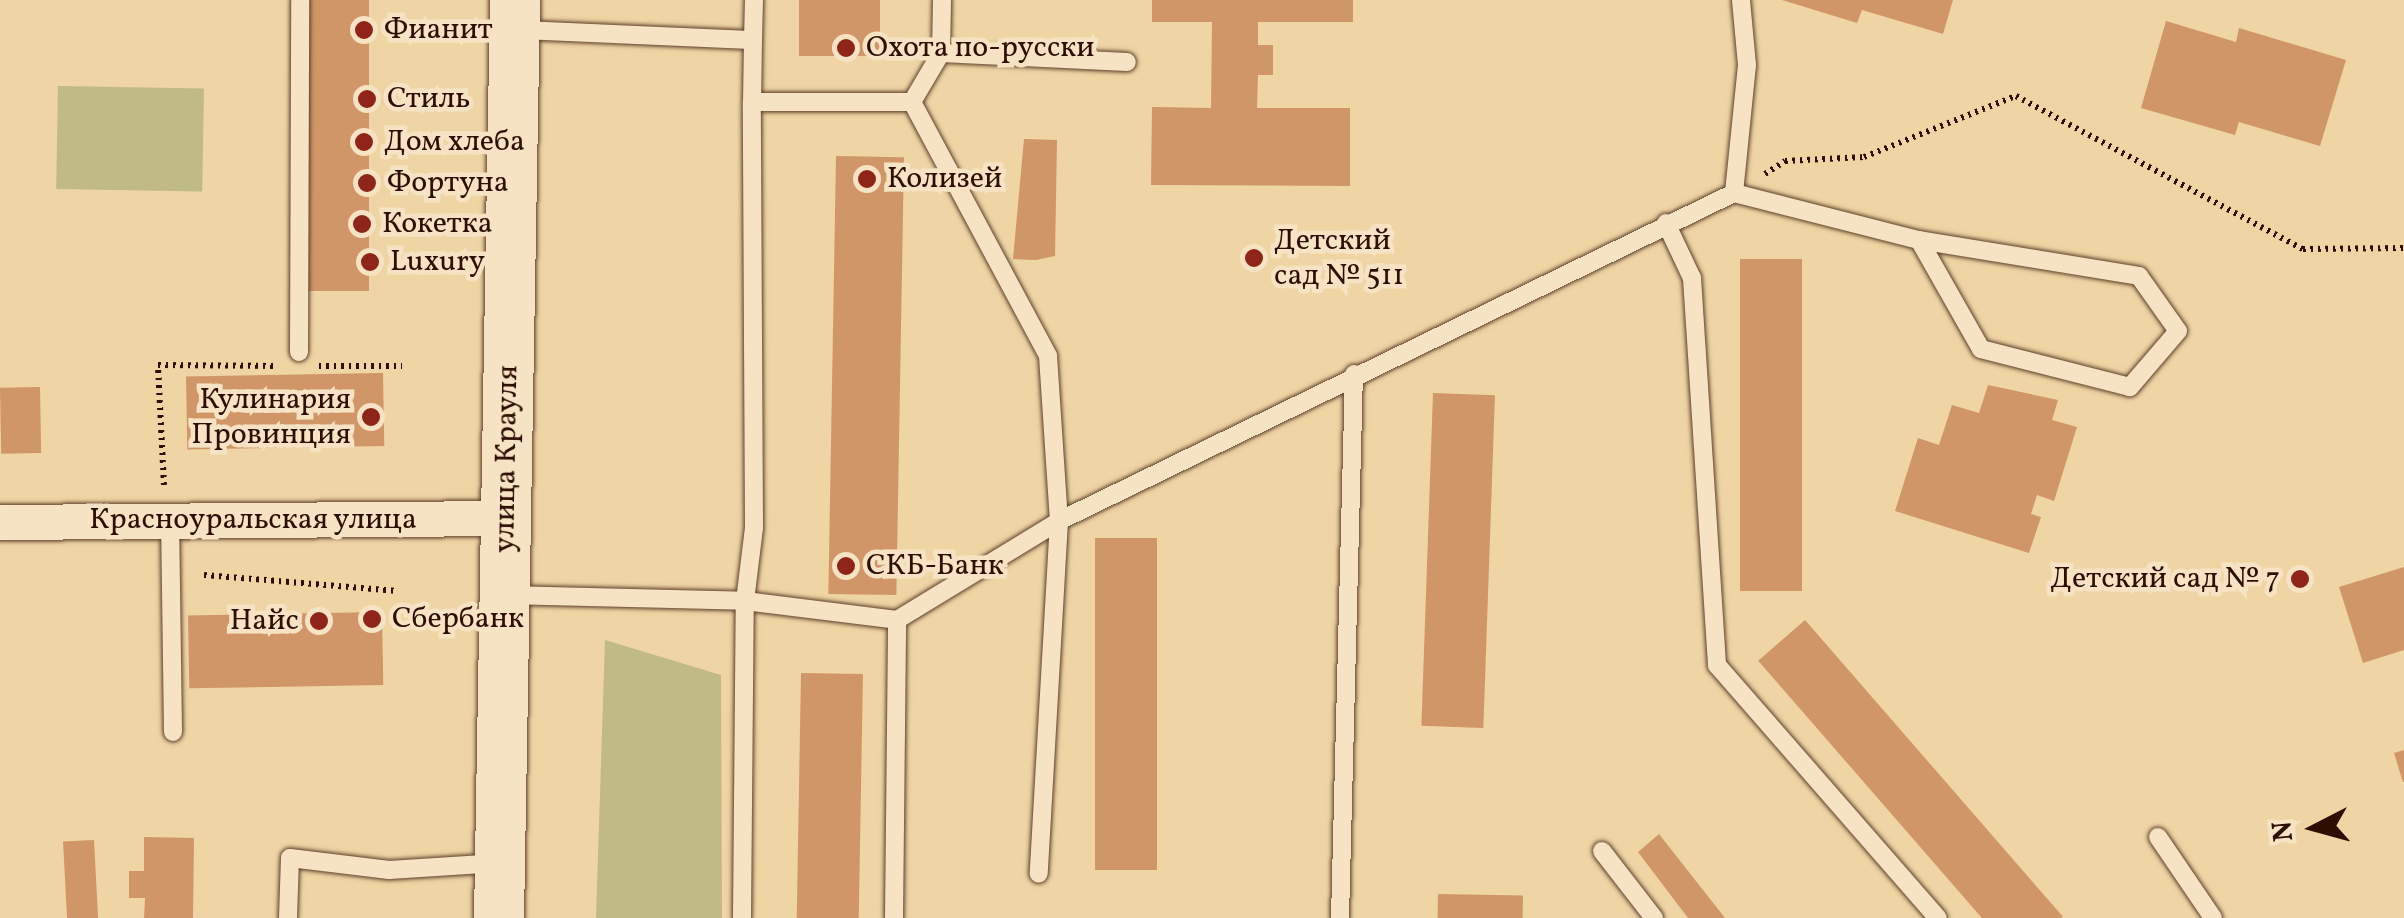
<!DOCTYPE html>
<meta charset="utf-8">
<style>
body{margin:0}
#map{position:relative;width:2404px;height:918px;overflow:hidden;background:#efd4a4;font-family:Vollkorn,serif}
div>[style]{position:absolute}
.green>*{inset:0;background:#bfbb82;transform-origin:0 0}
.building>*{inset:0;background:#d19668;transform-origin:0 0}
.path>*{height:6px;margin-top:-3px;transform-origin:0;background:repeating-linear-gradient(90deg,#2d0e00 0 2.5px,transparent 0 7.5px)}
.roads{filter:drop-shadow(0 0 2px #5e4029) drop-shadow(0 0 2px #5e4029)}
.service>*{height:18px;margin:-9px;padding:0 9px;transform-origin:9px;border-radius:9px;background:#f5e3c4}
.minor>*{height:35px;margin:-17.5px;padding:0 17.5px;transform-origin:17.5px;border-radius:17.5px;background:#f5e3c4}
.secondary>*{height:50px;margin:-25px;padding:0 25px;transform-origin:25px;border-radius:25px;background:#f5e3c4}
.dots>*{width:28px;height:28px;translate:-50% -50%;box-sizing:border-box;border:5px solid #f5e3c4;border-radius:50%}
span{translate:-50% -50%;white-space:nowrap;text-align:center;line-height:1.15;-webkit-text-stroke:9px #f5e3c4;paint-order:stroke}
.poi-label{font-size:30px;color:#2d0e00}
.left{translate:0 -50%;text-align:left}
.right{translate:-100% -50%;text-align:right}
.street-label{font-size:30px;color:#2d0e00}
.north{position:absolute;left:2264px;top:778px;width:100px;height:100px;-webkit-text-stroke:8px #f5e3c4;paint-order:stroke;rotate:264deg;font-size:28px;font-weight:700;line-height:40px;text-align:center;color:#2d0e00}
.north::after{content:'';display:block;margin:auto;width:35px;height:45px;background:#2d0e00;clip-path:polygon(50% 0,100% 100%,50% 72%,0 100%)}
</style>
<div id="map">
<div class="green">
<i style="left:58px;top:86px;width:146px;height:103px;rotate:1deg"></i>
<i style="clip-path:polygon(605px 640px,721px 675px,722px 918px,596px 918px)"></i>
</div>
<div class="building">
<i style="left:307px;top:0;width:62px;height:291px"></i>
<i style="left:799px;top:0;width:81px;height:56px"></i>
<i style="clip-path:polygon(1152px 0,1353px 0,1353px 22px,1258px 22px,1258px 45px,1273px 45px,1273px 75px,1258px 75px,1257px 108px,1350px 108px,1350px 186px,1151px 185px,1152px 107px,1211px 108px,1212px 22px,1152px 22px)"></i>
<i style="clip-path:polygon(1782px 0,1953px 0,1943px 34px,1862px 10px,1857px 23px)"></i>
<i style="clip-path:polygon(2166px 21px,2236px 42px,2239px 28px,2346px 60px,2320px 146px,2239px 122px,2235px 135px,2141px 108px)"></i>
<i style="clip-path:polygon(1024px 139px,1057px 140px,1055px 256px,1036px 260px,1013px 259px)"></i>
<i style="left:836px;top:156px;width:68px;height:438px;rotate:1deg"></i>
<i style="left:1740px;top:259px;width:62px;height:332px"></i>
<i style="left:383px;top:373px;width:73px;height:197px;rotate:89deg"></i>
<i style="clip-path:polygon(1988px 385px,2058px 400px,2052px 420px,2077px 427px,2054px 501px,2037px 495px,2031px 514px,2041px 517px,2029px 553px,1895px 511px,1918px 438px,1939px 445px,1952px 405px,1979px 413px)"></i>
<i style="left:40px;top:387px;width:66px;height:40px;rotate:89deg"></i>
<i style="left:1433px;top:393px;width:62px;height:333px;rotate:2deg"></i>
<i style="left:1095px;top:538px;width:62px;height:332px"></i>
<i style="clip-path:polygon(2404px 567px,2404px 650px,2363px 663px,2339px 587px)"></i>
<i style="left:382px;top:612px;width:73px;height:194px;rotate:89deg"></i>
<i style="left:1805px;top:620px;width:393px;height:62px;rotate:49deg"></i>
<i style="left:801px;top:673px;width:62px;height:245px;rotate:1deg"></i>
<i style="clip-path:polygon(2404px 750px,2404px 782px,2403px 782px,2394px 753px)"></i>
<i style="clip-path:polygon(1659px 834px,1725px 918px,1688px 918px,1638px 852px)"></i>
<i style="clip-path:polygon(144px 837px,194px 838px,193px 918px,144px 918px,145px 898px,129px 898px,129px 871px,144px 871px)"></i>
<i style="left:94px;top:840px;width:78px;height:31px;rotate:87deg"></i>
<i style="left:1438px;top:894px;width:85px;height:24px;rotate:1deg"></i>
</div>
<div class="path">
<i style="left:1765px;top:174px;width:24px;rotate:-33deg"></i>
<i style="left:1785px;top:161px;width:79px;rotate:-2.9deg"></i>
<i style="left:1864px;top:157px;width:164px;rotate:-21.9deg"></i>
<i style="left:2016px;top:96px;width:325px;rotate:28.1deg"></i>
<i style="left:2303px;top:249px;width:101px;rotate:-0.6deg"></i>
<i style="left:319px;top:366px;width:83px"></i>
<i style="left:164px;top:485px;width:120px;rotate:-92.9deg"></i>
<i style="left:158px;top:365px;width:118px;rotate:0.5deg"></i>
<i style="left:204px;top:575px;width:194px;rotate:4.7deg"></i>
</div>
<div class="roads">
<div class="service">
<i style="left:520px;top:30px;width:233px;rotate:2.5deg"></i>
<i style="left:753px;top:40px;width:62px;rotate:90.9deg"></i>
<i style="left:752px;top:102px;width:160px"></i>
<i style="left:912px;top:102px;width:288px;rotate:61.8deg"></i>
<i style="left:1048px;top:356px;width:165px;rotate:86.2deg"></i>
<i style="left:1059px;top:521px;width:353px;rotate:93.3deg"></i>
<i style="left:753px;top:40px;width:40px;rotate:-88.6deg"></i>
<i style="left:941px;top:53px;width:186px;rotate:2.8deg"></i>
<i style="left:912px;top:102px;width:57px;rotate:-59.4deg"></i>
<i style="left:941px;top:53px;width:53px;rotate:-88.9deg"></i>
<i style="left:1734px;top:193px;width:129px;rotate:-84.2deg"></i>
<i style="left:1747px;top:65px;width:65px;rotate:-95.3deg"></i>
<i style="left:1666px;top:223px;width:61px;rotate:64.7deg"></i>
<i style="left:1692px;top:278px;width:388px;rotate:86.3deg"></i>
<i style="left:1717px;top:665px;width:336px;rotate:48.9deg"></i>
<i style="left:299px;top:352px;width:352px;rotate:-89.8deg"></i>
<i style="left:170px;top:517px;width:215px;rotate:89.2deg"></i>
<i style="left:505px;top:595px;width:240px;rotate:1.4deg"></i>
<i style="left:745px;top:601px;width:153px;rotate:7.1deg"></i>
<i style="left:897px;top:620px;width:190px;rotate:-31.4deg"></i>
<i style="left:1059px;top:521px;width:750px;rotate:-25.92deg"></i>
<i style="left:1734px;top:193px;width:191px;rotate:14.3deg"></i>
<i style="left:1919px;top:240px;width:223px;rotate:9.3deg"></i>
<i style="left:2139px;top:276px;width:67px;rotate:54.7deg"></i>
<i style="left:2178px;top:331px;width:74px;rotate:130.6deg"></i>
<i style="left:2130px;top:387px;width:154px;rotate:-165.7deg"></i>
<i style="left:1981px;top:349px;width:125px;rotate:-119.6deg"></i>
<i style="left:2158px;top:837px;width:98px;rotate:55.8deg"></i>
<i style="left:1602px;top:851px;width:85px;rotate:52.2deg"></i>
<i style="left:288px;top:918px;width:60px;rotate:-88.1deg"></i>
<i style="left:290px;top:858px;width:100px;rotate:6.9deg"></i>
<i style="left:389px;top:870px;width:110px;rotate:-3.6deg"></i>
<i style="left:742px;top:918px;width:317px;rotate:-89.5deg"></i>
<i style="left:745px;top:601px;width:74px;rotate:-83deg"></i>
<i style="left:754px;top:528px;width:426px;rotate:-90.3deg"></i>
<i style="left:894px;top:918px;width:298px;rotate:-89.4deg"></i>
<i style="left:1340px;top:918px;width:544px;rotate:-88.53deg"></i>
</div>
<div class="minor">
<i style="left:0;top:522px;width:505px;rotate:-0.45deg"></i>
</div>
<div class="secondary">
<i style="left:499px;top:918px;width:918px;rotate:-89deg"></i>
</div>
</div>
<div class="dots">
<i style="left:364px;top:30px;background:#8f2418"></i>
<i style="left:846px;top:48px;background:#8f2418"></i>
<i style="left:367px;top:99px;background:#8f2418"></i>
<i style="left:364px;top:142px;background:#8f2418"></i>
<i style="left:867px;top:179px;background:#8f2418"></i>
<i style="left:367px;top:183px;background:#8f2418"></i>
<i style="left:362px;top:224px;background:#8f2418"></i>
<i style="left:1254px;top:258px;background:#8f2418"></i>
<i style="left:370px;top:262px;background:#8f2418"></i>
<i style="left:371px;top:417px;background:#8f2418"></i>
<i style="left:846px;top:566px;background:#8f2418"></i>
<i style="left:2300px;top:579px;background:#8f2418"></i>
<i style="left:372px;top:619px;background:#8f2418"></i>
<i style="left:319px;top:621px;background:#8f2418"></i>
</div>
<div class="poi-label">
<span class="left" style="left:384px;top:30px">Фианит</span>
<span class="left" style="left:866px;top:48px">Охота по-русски</span>
<span class="left" style="left:387px;top:99px">Стиль</span>
<span class="left" style="left:384px;top:142px">Дом хлеба</span>
<span class="left" style="left:887px;top:179px">Колизей</span>
<span class="left" style="left:387px;top:183px">Фортуна</span>
<span class="left" style="left:382px;top:224px">Кокетка</span>
<span class="left" style="left:1274px;top:258px">Детский<br>сад № 511</span>
<span class="left" style="left:390px;top:262px">Luxury</span>
<span class="right" style="left:351px;top:417px">Кулинария<br>Провинция</span>
<span class="left" style="left:866px;top:566px">СКБ-Банк</span>
<span class="right" style="left:2280px;top:579px">Детский сад № 7</span>
<span class="left" style="left:392px;top:619px">Сбербанк</span>
<span class="right" style="left:299px;top:621px">Найс</span>
</div>
<div class="street-label">
<span style="left:507px;top:459px;rotate:-89deg">улица Крауля</span>
<span style="left:253px;top:520px">Красноуральская улица</span>
</div>
<div class="north">N</div>
</div>
